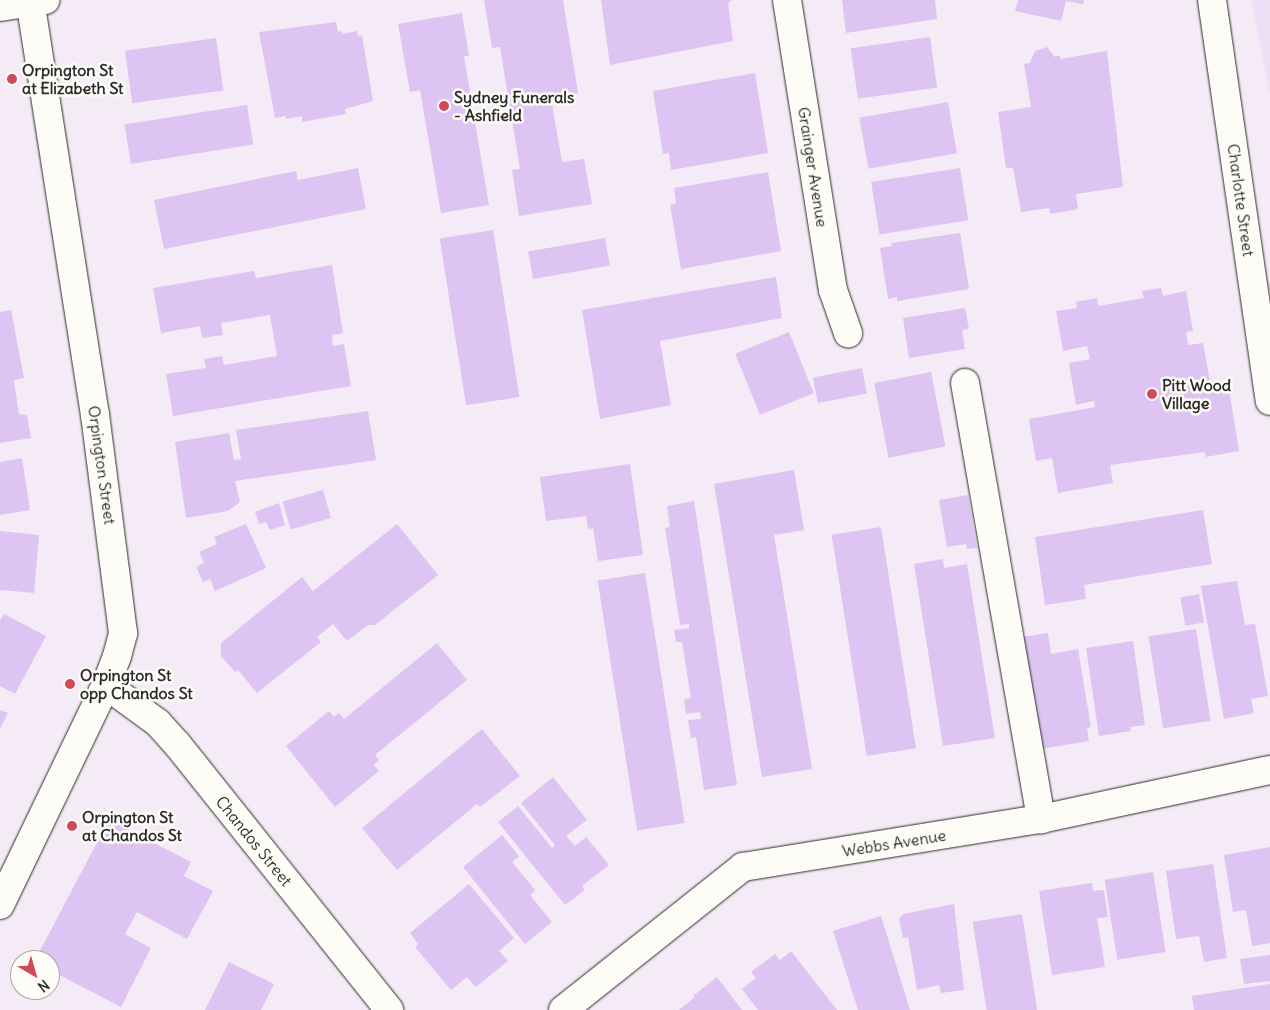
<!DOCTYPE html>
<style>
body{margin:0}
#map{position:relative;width:1270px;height:1010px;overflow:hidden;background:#f4ebf6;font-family:Delius,sans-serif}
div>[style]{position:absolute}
.built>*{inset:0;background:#eddff5}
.building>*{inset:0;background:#dec4f3;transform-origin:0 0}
.roads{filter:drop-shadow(0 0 1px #2b2b2b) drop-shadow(0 0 1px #2b2b2b)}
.minor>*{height:28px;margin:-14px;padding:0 14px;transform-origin:14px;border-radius:14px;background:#fdfcf7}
.major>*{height:28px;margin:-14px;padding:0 14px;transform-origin:14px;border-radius:14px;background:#fdfcf7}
.dots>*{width:14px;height:14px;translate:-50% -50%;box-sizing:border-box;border:2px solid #fdfcf7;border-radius:50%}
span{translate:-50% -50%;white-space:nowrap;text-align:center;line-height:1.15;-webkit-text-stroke:5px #fdfcf7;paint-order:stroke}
.poi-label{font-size:16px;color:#2b2b2b;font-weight:700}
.left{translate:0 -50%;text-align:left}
.street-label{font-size:16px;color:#2b2b2b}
.north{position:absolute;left:10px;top:950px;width:50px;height:50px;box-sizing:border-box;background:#fdfcf7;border:1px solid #a9a8a5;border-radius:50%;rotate:142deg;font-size:14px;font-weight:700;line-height:20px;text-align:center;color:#2b2b2b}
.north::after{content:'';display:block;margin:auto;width:18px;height:22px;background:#d1495b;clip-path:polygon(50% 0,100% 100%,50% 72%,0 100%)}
</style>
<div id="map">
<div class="built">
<i style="clip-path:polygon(1251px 0,1270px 0,1270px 94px)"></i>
</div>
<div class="building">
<i style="clip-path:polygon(484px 0,563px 0,578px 93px,551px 98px,562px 162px,584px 159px,592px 204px,519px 216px,512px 170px,520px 169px,500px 47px,492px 48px)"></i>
<i style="clip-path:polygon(601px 0,732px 0,728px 3px,733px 41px,610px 65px)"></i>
<i style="clip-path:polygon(842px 0,935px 0,937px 19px,846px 33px)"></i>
<i style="clip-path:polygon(1018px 0,1084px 0,1083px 4px,1066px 1px,1061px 21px,1015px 11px)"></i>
<i style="clip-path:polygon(462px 13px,469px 56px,464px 56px,489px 205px,441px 213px,420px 90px,410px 92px,398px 24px)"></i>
<i style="clip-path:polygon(336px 22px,338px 32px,342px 31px,342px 34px,357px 31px,358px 36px,362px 35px,373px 101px,345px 109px,346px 114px,302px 122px,302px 116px,286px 119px,286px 116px,275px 118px,259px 32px)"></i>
<i style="left:930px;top:37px;width:51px;height:80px;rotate:82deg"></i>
<i style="left:216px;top:38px;width:53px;height:92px;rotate:82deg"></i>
<i style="clip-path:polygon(1047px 47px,1055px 57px,1060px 55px,1060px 59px,1107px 51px,1123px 187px,1076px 194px,1078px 209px,1050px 214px,1049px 208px,1021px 212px,1013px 168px,1006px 168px,998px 112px,1031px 107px,1024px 64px,1030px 63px,1035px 51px)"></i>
<i style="clip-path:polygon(755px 73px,768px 153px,671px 170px,669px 153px,663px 154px,653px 91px)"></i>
<i style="left:948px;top:102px;width:52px;height:90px;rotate:80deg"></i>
<i style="left:247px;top:105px;width:40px;height:124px;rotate:81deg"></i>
<i style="clip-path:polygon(358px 168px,366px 209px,164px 249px,154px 200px,296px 171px,298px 180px)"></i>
<i style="left:960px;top:168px;width:53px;height:90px;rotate:81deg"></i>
<i style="clip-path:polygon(768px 172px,781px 251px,681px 269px,670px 205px,676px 203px,674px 188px)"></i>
<i style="left:493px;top:230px;width:169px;height:54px;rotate:81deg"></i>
<i style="clip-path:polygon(960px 233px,969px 289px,897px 301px,897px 297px,888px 299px,880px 248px,892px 246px,891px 243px)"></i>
<i style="left:605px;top:238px;width:28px;height:78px;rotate:80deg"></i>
<i style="clip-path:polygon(332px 265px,343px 333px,332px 335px,333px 346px,344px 344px,351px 386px,173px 416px,166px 374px,206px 368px,204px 359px,222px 356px,224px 365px,277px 356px,270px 315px,221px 323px,223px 335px,202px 338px,200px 326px,161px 333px,153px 288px,254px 271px,256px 278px)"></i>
<i style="clip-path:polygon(776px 277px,782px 318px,660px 341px,671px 405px,600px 419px,582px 310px)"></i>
<i style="clip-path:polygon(1161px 288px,1163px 296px,1186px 291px,1193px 331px,1186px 332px,1188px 345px,1203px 343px,1211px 387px,1228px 383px,1239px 451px,1206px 457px,1205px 452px,1110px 465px,1113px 483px,1058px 493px,1052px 458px,1036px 461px,1029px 419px,1095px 407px,1094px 401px,1076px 405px,1069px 363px,1090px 359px,1087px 346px,1063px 351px,1056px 311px,1077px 308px,1076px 302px,1097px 298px,1098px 306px,1144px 298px,1142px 291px)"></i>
<i style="clip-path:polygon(965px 308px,969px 329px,962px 330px,965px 349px,909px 358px,903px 318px)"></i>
<i style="clip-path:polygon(11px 310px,24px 378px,14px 380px,15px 388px,19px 414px,27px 415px,31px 438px,0 443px,0 312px)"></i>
<i style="left:789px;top:332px;width:66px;height:58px;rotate:68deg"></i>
<i style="left:862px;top:368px;width:26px;height:50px;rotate:79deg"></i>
<i style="left:931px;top:372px;width:76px;height:58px;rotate:79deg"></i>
<i style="clip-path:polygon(368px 411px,376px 460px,235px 481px,240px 502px,228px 511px,186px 518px,175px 442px,229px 433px,234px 460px,241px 459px,236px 430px)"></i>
<i style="clip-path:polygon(22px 458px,30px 510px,0 515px,0 462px)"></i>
<i style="clip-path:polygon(630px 464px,643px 555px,598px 561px,593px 528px,588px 529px,586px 516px,546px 521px,540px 477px)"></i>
<i style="clip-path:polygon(794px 470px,804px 530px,774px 535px,812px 769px,762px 777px,714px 484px)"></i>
<i style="left:323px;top:490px;width:29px;height:42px;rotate:74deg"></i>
<i style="clip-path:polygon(968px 495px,977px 548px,967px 549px,966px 544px,947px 547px,939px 500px)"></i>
<i style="clip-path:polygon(694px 501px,737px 785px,704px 790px,696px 737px,691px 738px,688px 720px,701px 719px,700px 712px,686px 714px,684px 699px,691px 698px,682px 642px,676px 642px,674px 630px,689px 628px,689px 624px,680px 625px,665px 528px,670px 527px,667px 506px)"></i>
<i style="clip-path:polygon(279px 503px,285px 525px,270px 530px,266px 522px,259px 524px,255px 512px)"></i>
<i style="clip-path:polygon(1203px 510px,1212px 564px,1084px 585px,1086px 599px,1045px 605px,1035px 537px)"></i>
<i style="clip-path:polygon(246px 524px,266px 568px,215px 591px,210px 579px,203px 582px,196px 567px,204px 563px,199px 552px,217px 544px,214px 537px)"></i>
<i style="clip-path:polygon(397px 524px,438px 575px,375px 625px,368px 625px,347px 641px,333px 624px,317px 637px,321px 642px,257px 693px,238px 670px,235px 672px,221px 656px,221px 643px,302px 577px,313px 591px)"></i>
<i style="left:881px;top:527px;width:224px;height:50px;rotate:81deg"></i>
<i style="clip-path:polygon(0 531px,39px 535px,34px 593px,0 590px)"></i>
<i style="clip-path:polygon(943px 559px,944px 568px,967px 564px,995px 738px,943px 746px,914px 564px)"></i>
<i style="left:645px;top:573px;width:253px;height:48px;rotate:81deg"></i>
<i style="clip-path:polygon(1237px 581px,1245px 625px,1255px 624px,1268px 696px,1251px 699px,1254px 713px,1224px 719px,1201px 586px)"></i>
<i style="left:1199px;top:594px;width:29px;height:19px;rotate:80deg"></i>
<i style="clip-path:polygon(4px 614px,46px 636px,15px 694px,0 686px,0 620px)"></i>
<i style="left:1196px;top:629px;width:93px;height:48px;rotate:81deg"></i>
<i style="clip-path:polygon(1048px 633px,1051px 654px,1078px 649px,1091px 727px,1087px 728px,1089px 741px,1041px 749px,1022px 637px)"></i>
<i style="clip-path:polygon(1133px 641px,1145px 725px,1130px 727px,1131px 731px,1099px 736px,1086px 648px)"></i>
<i style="clip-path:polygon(437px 643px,467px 680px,375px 755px,379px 760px,374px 765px,379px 771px,335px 807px,286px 746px,329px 711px,334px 717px,339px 713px,344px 719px)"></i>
<i style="clip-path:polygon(0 710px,8px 713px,0 729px)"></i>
<i style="clip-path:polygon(482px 729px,520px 776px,480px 807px,477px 804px,397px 870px,362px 828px)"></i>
<i style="clip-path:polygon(553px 777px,587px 820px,566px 836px,575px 846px,586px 837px,609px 865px,582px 886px,585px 890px,565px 905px,498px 822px,518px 806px,552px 848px,555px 845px,521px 803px)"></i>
<i style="clip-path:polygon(109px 820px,191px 862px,184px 876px,213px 891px,187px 939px,137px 912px,125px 934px,151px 948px,121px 1007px,50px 970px,50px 960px,35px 960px)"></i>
<i style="clip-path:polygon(502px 835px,519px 856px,512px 862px,535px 890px,530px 895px,552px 922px,525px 944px,463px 867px)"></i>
<i style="clip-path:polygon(1270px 847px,1270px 943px,1252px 946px,1246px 910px,1233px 912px,1224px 855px)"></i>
<i style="clip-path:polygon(1213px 864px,1227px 958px,1204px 962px,1199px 936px,1176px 939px,1166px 871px)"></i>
<i style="left:1153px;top:872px;width:81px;height:49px;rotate:81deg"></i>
<i style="clip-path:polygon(1092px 883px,1093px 891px,1104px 890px,1108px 917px,1097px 918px,1105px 967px,1052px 975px,1039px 891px)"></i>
<i style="clip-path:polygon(469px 884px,514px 938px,499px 951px,508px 961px,476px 987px,467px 977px,451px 990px,415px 947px,418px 944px,410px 933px)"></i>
<i style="clip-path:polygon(954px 904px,964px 990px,941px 993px,939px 985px,917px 990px,908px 937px,903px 938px,899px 919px,903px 914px)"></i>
<i style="left:1022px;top:914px;width:97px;height:50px;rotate:81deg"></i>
<i style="clip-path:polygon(881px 916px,910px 1010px,858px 1010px,833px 931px)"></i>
<i style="clip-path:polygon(791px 951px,837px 1010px,758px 1010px,742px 989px,756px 978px,751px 972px,775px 954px,780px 960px)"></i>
<i style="clip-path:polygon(1270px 955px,1270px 981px,1244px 984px,1240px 959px)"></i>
<i style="clip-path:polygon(229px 962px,274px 984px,261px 1010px,205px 1010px)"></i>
<i style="clip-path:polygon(717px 977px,742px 1010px,679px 1010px,695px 997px,693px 996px)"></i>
<i style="clip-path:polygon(1270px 984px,1270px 1010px,1194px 1010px,1192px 996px)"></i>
</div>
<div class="roads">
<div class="minor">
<i style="left:787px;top:0;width:294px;rotate:81deg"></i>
<i style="left:833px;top:290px;width:46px;rotate:70.8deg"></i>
<i style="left:1212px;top:0;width:405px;rotate:81.8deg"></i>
<i style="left:965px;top:383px;width:443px;rotate:80.1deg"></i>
<i style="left:106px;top:685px;width:64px;rotate:36.2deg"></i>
<i style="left:158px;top:723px;width:28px;rotate:48deg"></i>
<i style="left:177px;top:744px;width:340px;rotate:51.4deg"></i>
<i style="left:0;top:905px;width:244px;rotate:-64.3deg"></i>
<i style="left:106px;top:685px;width:31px;rotate:-69deg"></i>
<i style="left:117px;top:656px;width:24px;rotate:-75deg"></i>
<i style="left:123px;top:633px;width:220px;rotate:-97.3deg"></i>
<i style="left:95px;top:415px;width:418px;rotate:-98.9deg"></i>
<i style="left:563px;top:1010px;width:230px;rotate:-38.5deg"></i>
<i style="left:743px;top:867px;width:302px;rotate:-9.2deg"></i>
<i style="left:1041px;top:819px;width:234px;rotate:-12.1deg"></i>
</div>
<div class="major">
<i style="left:0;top:7px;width:46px;rotate:-8.8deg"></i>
</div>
</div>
<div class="dots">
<i style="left:12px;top:79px;background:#d1495b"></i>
<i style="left:444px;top:106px;background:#d1495b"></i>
<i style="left:1152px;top:394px;background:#d1495b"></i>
<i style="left:70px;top:684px;background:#d1495b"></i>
<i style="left:72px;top:826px;background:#d1495b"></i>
</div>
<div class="poi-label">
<span class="left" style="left:22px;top:79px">Orpington St<br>at Elizabeth St</span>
<span class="left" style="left:454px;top:106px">Sydney Funerals<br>- Ashfield</span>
<span class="left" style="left:1162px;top:394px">Pitt Wood<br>Village</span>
<span class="left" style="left:80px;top:684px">Orpington St<br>opp Chandos St</span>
<span class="left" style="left:82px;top:826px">Orpington St<br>at Chandos St</span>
</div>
<div class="street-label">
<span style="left:813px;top:167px;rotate:81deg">Grainger Avenue</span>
<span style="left:1241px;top:200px;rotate:82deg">Charlotte Street</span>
<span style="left:102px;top:465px;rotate:82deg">Orpington Street</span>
<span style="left:254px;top:841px;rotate:51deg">Chandos Street</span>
<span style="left:894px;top:843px;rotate:-9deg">Webbs Avenue</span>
</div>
<div class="north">N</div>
</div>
